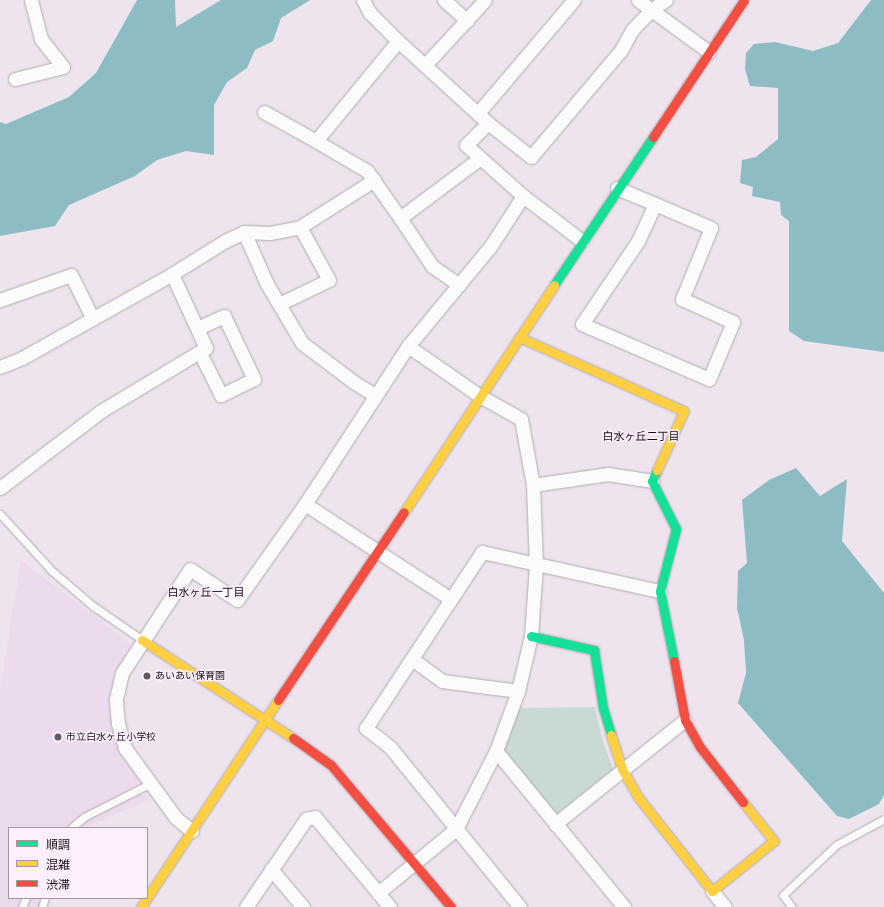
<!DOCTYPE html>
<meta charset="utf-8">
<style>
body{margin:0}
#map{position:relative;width:884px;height:907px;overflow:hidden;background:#eee4ee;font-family:"PT Sans","Noto Sans JP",sans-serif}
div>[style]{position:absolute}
.built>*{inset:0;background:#ecdbec}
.green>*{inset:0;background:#c9dad4}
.water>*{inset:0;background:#8dbdc3}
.roads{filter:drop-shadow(0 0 1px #b2abb2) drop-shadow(0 0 1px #b2abb2)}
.lane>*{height:7px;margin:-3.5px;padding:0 3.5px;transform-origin:3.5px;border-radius:3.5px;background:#fcfbfc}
.street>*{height:13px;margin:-6.5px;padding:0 6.5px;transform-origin:6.5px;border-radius:6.5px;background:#fcfbfc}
.fast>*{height:9px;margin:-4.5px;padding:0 4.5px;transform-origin:4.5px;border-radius:4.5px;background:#16e098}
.slow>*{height:9px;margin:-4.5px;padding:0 4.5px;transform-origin:4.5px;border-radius:4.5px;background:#ffcf43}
.jam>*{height:9px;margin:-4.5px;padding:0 4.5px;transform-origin:4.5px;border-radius:4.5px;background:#f24e42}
.dots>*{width:11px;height:11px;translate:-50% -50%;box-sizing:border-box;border:2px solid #feeffe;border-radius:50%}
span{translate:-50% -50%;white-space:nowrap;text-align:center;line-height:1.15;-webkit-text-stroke:3px #feeffe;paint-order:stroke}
.poi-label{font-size:10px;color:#161116}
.left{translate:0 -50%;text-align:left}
.neighbourhood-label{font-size:11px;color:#161116}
.legend{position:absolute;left:8px;top:827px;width:140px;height:72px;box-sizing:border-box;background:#feeffe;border:1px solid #a196a1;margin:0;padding:5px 7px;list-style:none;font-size:12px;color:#161116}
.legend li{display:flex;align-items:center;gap:8px;height:20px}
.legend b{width:20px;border:1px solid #a196a1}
</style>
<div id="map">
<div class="built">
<i style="clip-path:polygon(21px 560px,133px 646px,117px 674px,110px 698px,113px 727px,141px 778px,138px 784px,141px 795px,152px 796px,144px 802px,84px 828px,9px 828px,9px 898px,51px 898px,48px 907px,0 907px,0 689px)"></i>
</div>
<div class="green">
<i style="clip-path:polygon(595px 707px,601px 735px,613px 769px,556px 815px,502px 749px,518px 708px)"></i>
</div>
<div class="water">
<i style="clip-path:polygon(137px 0,175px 0,176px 27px,221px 0,310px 0,281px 18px,273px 41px,255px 50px,247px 68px,227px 82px,214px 105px,214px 155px,186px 151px,157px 160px,135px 176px,69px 205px,55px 226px,0 236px,0 122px,6px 124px,69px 97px,96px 73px)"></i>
<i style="clip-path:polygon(871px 0,884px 0,884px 352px,804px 341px,789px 331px,789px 221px,781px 215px,780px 202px,752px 196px,753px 187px,740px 183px,742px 160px,756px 157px,778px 139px,778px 88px,750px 86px,745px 69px,746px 53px,754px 44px,775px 42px,813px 51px,838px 43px)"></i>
<i style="clip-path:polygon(796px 468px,820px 496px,847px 479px,842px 541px,884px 593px,884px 795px,879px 804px,849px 819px,837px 816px,738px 703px,746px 673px,744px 640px,737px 608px,738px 571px,747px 563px,742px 500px,769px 480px)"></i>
</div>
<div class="roads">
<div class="lane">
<i style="left:0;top:514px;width:77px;rotate:47.6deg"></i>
<i style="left:52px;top:571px;width:54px;rotate:40.5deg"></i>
<i style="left:93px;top:606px;width:58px;rotate:34.5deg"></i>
<i style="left:71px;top:828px;width:17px;rotate:-40deg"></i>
<i style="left:84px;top:817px;width:75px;rotate:-26.9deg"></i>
<i style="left:22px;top:907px;width:10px;rotate:-66deg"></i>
<i style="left:42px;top:907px;width:9px;rotate:-72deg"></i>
<i style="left:792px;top:907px;width:15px;rotate:-127deg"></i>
<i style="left:783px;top:895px;width:73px;rotate:-43.3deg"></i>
<i style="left:836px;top:845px;width:55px;rotate:-28.4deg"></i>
</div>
<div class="street">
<i style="left:363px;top:0;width:15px;rotate:62deg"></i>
<i style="left:370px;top:13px;width:40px;rotate:45deg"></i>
<i style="left:398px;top:41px;width:122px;rotate:42.3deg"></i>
<i style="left:488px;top:123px;width:55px;rotate:38.3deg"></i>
<i style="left:531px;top:157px;width:140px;rotate:-49.9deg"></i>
<i style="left:621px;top:50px;width:23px;rotate:-61deg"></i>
<i style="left:632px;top:30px;width:28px;rotate:-46deg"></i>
<i style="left:651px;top:10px;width:18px;rotate:-34deg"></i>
<i style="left:444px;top:0;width:31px;rotate:42deg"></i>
<i style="left:638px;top:0;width:88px;rotate:36.2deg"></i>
<i style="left:398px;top:41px;width:129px;rotate:129.4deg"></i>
<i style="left:316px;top:141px;width:59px;rotate:30.5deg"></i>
<i style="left:367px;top:171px;width:57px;rotate:54.9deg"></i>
<i style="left:400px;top:218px;width:99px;rotate:-36.8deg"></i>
<i style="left:425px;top:65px;width:88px;rotate:-47.3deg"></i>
<i style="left:15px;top:79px;width:49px;rotate:-14deg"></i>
<i style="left:63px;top:67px;width:36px;rotate:-128deg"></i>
<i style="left:41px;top:39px;width:40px;rotate:-104.4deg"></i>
<i style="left:264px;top:112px;width:60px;rotate:29.1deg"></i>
<i style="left:478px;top:113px;width:148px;rotate:-49.7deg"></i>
<i style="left:488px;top:123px;width:31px;rotate:135deg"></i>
<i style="left:466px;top:145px;width:76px;rotate:41.8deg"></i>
<i style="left:523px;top:196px;width:74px;rotate:37.3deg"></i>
<i style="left:617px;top:188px;width:41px;rotate:22.8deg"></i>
<i style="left:655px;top:204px;width:61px;rotate:23.2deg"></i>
<i style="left:711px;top:228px;width:77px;rotate:112.2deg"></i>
<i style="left:682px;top:299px;width:56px;rotate:24.3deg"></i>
<i style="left:733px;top:322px;width:62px;rotate:112.8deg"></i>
<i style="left:709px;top:379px;width:138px;rotate:-156.6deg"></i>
<i style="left:582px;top:324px;width:100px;rotate:-56deg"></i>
<i style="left:638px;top:241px;width:41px;rotate:-65.3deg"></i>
<i style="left:400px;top:218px;width:58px;rotate:56.3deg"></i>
<i style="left:432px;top:266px;width:33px;rotate:35deg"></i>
<i style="left:244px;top:232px;width:57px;rotate:66.1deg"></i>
<i style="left:267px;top:284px;width:69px;rotate:59.3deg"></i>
<i style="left:302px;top:343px;width:66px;rotate:37deg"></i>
<i style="left:355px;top:383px;width:23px;rotate:31deg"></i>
<i style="left:0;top:300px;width:75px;rotate:-19.4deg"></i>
<i style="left:71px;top:275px;width:49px;rotate:63.4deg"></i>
<i style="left:279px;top:304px;width:55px;rotate:-25.6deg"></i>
<i style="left:329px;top:280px;width:60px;rotate:-118.7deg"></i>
<i style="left:198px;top:328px;width:29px;rotate:-25deg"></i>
<i style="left:224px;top:316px;width:70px;rotate:64.5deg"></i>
<i style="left:254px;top:379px;width:37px;rotate:154deg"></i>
<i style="left:221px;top:395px;width:47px;rotate:-116.6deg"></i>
<i style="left:408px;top:346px;width:88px;rotate:34.8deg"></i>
<i style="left:480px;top:396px;width:47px;rotate:29.3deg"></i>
<i style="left:521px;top:419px;width:67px;rotate:79.7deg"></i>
<i style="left:533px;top:485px;width:80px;rotate:87.9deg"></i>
<i style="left:536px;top:565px;width:71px;rotate:94deg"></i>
<i style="left:531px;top:636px;width:57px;rotate:103.3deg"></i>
<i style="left:518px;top:691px;width:64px;rotate:110.1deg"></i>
<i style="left:496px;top:751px;width:202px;rotate:50.6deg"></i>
<i style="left:0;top:367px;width:24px;rotate:-22deg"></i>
<i style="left:22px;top:358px;width:172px;rotate:-29.2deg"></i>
<i style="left:533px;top:485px;width:76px;rotate:-8.3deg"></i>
<i style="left:608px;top:474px;width:45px;rotate:9deg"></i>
<i style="left:0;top:488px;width:127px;rotate:-37.3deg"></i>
<i style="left:101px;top:411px;width:122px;rotate:-31deg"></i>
<i style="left:206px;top:348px;width:81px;rotate:-114.7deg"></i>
<i style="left:172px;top:274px;width:62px;rotate:-31.9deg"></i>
<i style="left:225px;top:241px;width:21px;rotate:-25deg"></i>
<i style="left:244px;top:232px;width:26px;rotate:2deg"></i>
<i style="left:270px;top:233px;width:31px;rotate:-11deg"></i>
<i style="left:300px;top:227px;width:88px;rotate:-32.4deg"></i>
<i style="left:305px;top:504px;width:174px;rotate:33.1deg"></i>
<i style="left:412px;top:659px;width:37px;rotate:36deg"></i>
<i style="left:442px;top:681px;width:77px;rotate:7.5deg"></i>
<i style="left:555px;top:824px;width:166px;rotate:-38.7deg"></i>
<i style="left:192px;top:831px;width:21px;rotate:-141deg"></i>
<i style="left:176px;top:818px;width:87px;rotate:-126.1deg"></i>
<i style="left:125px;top:748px;width:25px;rotate:-106deg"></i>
<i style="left:118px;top:724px;width:25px;rotate:-95deg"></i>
<i style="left:116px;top:699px;width:27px;rotate:-77deg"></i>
<i style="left:122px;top:673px;width:124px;rotate:-56.8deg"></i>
<i style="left:190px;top:569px;width:56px;rotate:33.4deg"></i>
<i style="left:237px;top:600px;width:118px;rotate:-54.7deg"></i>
<i style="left:305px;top:504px;width:189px;rotate:-56.9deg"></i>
<i style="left:408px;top:346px;width:129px;rotate:-50.4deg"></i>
<i style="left:490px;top:247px;width:61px;rotate:-57.1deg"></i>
<i style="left:271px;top:869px;width:50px;rotate:49.9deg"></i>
<i style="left:712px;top:891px;width:21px;rotate:51deg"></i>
<i style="left:378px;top:893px;width:101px;rotate:-39.4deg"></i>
<i style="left:456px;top:829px;width:88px;rotate:-62.9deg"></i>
<i style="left:246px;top:907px;width:107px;rotate:-55.7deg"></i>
<i style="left:306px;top:819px;width:9px;rotate:-13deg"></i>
<i style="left:315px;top:817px;width:117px;rotate:50.2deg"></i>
<i style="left:520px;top:907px;width:206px;rotate:-129.1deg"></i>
<i style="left:390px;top:747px;width:31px;rotate:-142deg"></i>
<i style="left:366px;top:728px;width:211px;rotate:-56.6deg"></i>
<i style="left:482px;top:552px;width:182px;rotate:12.4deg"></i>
</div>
<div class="fast">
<i style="left:554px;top:285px;width:178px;rotate:-56.2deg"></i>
<i style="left:657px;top:470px;width:12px;rotate:114deg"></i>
<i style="left:652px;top:481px;width:54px;rotate:63.4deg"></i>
<i style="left:676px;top:529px;width:64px;rotate:104.5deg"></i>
<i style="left:660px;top:591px;width:71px;rotate:78.7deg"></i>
<i style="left:531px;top:636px;width:65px;rotate:12.5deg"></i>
<i style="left:594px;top:650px;width:59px;rotate:81.2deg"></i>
<i style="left:603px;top:708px;width:28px;rotate:73deg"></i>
</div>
<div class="slow">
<i style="left:519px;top:337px;width:181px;rotate:24.2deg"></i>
<i style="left:684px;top:411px;width:65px;rotate:114.6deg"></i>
<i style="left:404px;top:512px;width:272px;rotate:-56.5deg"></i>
<i style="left:142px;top:640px;width:180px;rotate:33deg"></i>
<i style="left:611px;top:735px;width:36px;rotate:72deg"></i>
<i style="left:622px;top:769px;width:32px;rotate:60deg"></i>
<i style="left:638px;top:797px;width:120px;rotate:51.8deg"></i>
<i style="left:712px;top:891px;width:80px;rotate:-38.9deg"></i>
<i style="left:774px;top:841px;width:50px;rotate:-128.5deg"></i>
<i style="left:141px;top:907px;width:248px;rotate:-56.5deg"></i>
</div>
<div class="jam">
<i style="left:653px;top:137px;width:164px;rotate:-56.4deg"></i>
<i style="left:674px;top:661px;width:60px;rotate:79.4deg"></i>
<i style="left:685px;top:720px;width:31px;rotate:61deg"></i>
<i style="left:700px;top:747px;width:70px;rotate:52deg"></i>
<i style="left:278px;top:700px;width:226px;rotate:-56.2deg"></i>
<i style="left:293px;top:738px;width:47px;rotate:35.4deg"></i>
<i style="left:331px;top:765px;width:186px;rotate:49.8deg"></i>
</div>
</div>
<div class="dots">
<i style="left:147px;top:676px;background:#625b62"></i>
<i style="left:58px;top:737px;background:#625b62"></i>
</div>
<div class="poi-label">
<span class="left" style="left:155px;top:676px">あいあい保育園</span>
<span class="left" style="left:66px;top:737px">市立白水ヶ丘小学校</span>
</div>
<div class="neighbourhood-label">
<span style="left:641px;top:436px">白水ヶ丘二丁目</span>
<span style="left:206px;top:592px">白水ヶ丘一丁目</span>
</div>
<ul class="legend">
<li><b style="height:5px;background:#16e098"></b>順調</li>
<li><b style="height:5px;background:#ffcf43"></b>混雑</li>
<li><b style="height:5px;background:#f24e42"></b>渋滞</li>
</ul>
</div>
